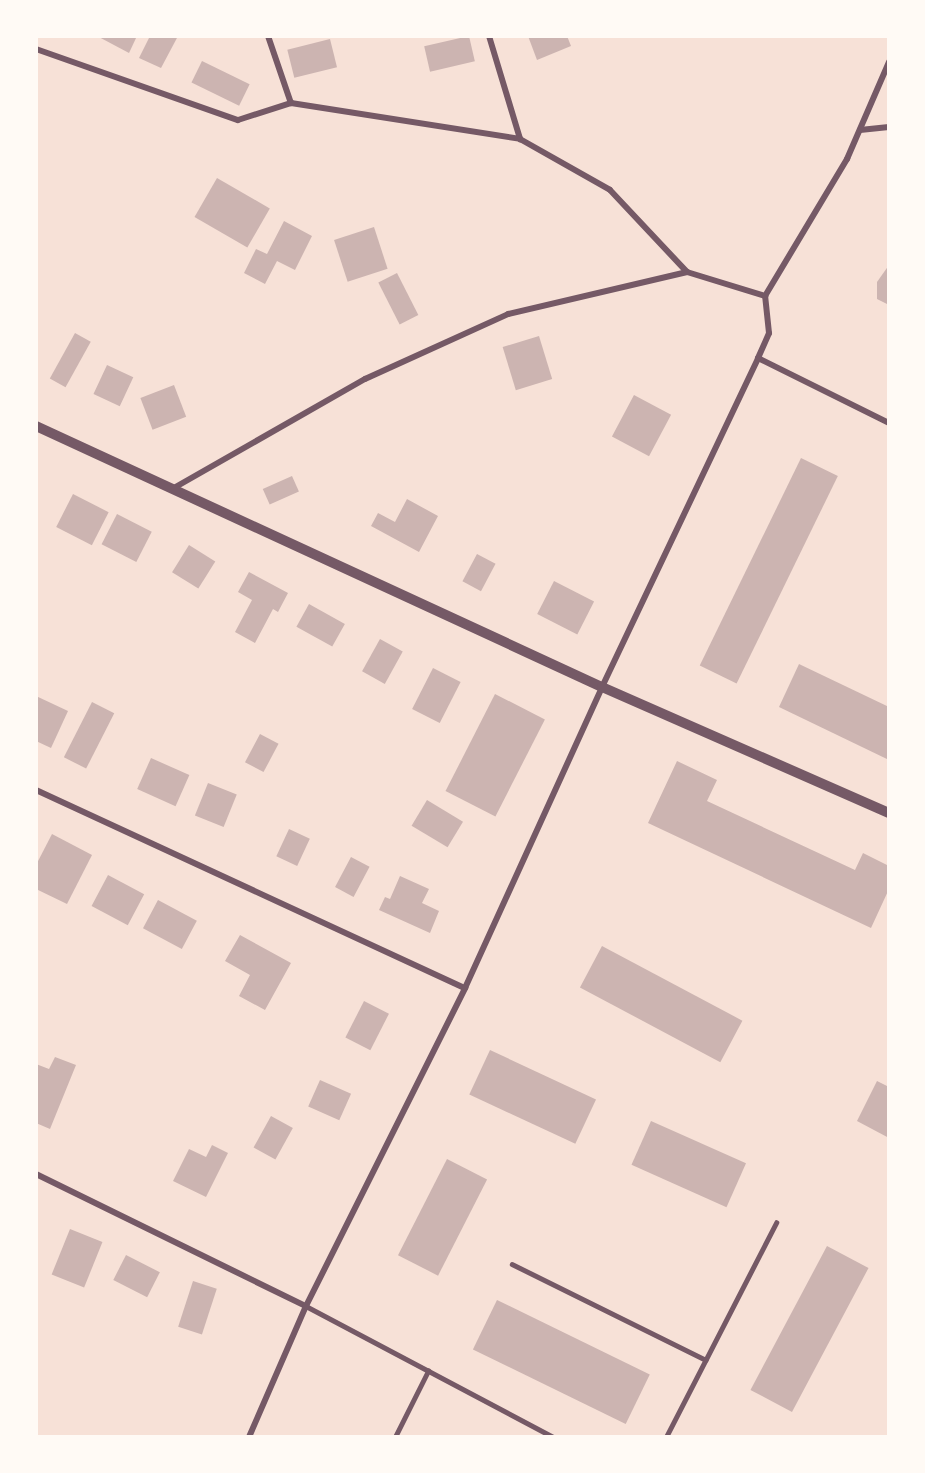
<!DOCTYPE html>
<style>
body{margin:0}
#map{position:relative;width:925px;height:1473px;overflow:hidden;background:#f7e1d7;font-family:"Roboto Condensed",sans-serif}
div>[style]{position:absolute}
.building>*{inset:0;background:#ccb4b1;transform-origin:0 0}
.service>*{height:4.5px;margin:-2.25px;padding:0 2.25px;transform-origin:2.25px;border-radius:2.25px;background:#755966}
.minor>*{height:6px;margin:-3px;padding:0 3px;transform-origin:3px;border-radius:3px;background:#755966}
.tertiary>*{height:10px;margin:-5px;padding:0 5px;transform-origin:5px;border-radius:5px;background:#755966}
span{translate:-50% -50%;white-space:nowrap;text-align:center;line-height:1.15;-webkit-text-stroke:4.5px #fffaf5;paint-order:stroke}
.frame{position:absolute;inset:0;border:38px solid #fffaf5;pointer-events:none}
</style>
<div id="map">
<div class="building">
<i style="clip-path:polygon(97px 36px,137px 36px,129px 53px)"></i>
<i style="clip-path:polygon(150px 36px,178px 36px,161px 68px,139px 58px)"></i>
<i style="left:469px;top:36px;width:26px;height:46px;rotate:77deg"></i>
<i style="clip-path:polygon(528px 36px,567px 36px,571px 46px,537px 60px)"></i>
<i style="left:330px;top:39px;width:29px;height:44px;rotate:76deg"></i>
<i style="left:202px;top:61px;width:53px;height:24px;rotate:26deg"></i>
<i style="left:217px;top:178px;width:61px;height:45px;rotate:30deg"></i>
<i style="clip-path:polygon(284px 221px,312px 236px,295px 270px,277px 261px,265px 284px,244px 273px,256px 249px,267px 254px)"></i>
<i style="left:374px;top:227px;width:44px;height:42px;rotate:72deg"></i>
<i style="clip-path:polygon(889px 265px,889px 305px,877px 299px,877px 282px)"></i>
<i style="left:397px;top:273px;width:47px;height:21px;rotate:63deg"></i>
<i style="left:75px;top:333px;width:18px;height:52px;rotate:29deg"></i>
<i style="left:539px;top:336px;width:45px;height:38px;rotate:73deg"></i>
<i style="left:107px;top:365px;width:29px;height:32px;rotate:25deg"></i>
<i style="left:174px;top:385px;width:34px;height:36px;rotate:69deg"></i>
<i style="left:634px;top:395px;width:42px;height:47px;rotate:28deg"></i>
<i style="left:801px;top:458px;width:41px;height:231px;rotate:26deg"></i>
<i style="left:292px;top:476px;width:17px;height:32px;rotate:66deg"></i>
<i style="left:73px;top:494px;width:40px;height:37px;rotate:27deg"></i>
<i style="clip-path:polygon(407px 499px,438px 516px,419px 552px,371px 526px,378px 513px,395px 522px)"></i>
<i style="left:117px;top:514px;width:39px;height:34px;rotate:27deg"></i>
<i style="left:189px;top:545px;width:31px;height:32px;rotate:32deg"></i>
<i style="left:477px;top:554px;width:21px;height:31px;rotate:28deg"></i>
<i style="clip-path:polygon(249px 572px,288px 593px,278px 612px,273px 609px,255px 643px,235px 632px,252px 600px,238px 592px)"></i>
<i style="left:554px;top:581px;width:45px;height:37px;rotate:27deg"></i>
<i style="left:309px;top:604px;width:41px;height:26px;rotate:29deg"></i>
<i style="left:380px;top:639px;width:26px;height:37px;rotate:29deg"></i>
<i style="clip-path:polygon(799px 664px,889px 707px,889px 760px,779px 707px)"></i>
<i style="left:433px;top:668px;width:31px;height:46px;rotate:27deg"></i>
<i style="left:495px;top:694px;width:56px;height:109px;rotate:27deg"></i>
<i style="clip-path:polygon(36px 696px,68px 711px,51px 748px,36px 741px)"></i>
<i style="left:92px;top:702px;width:25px;height:62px;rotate:27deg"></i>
<i style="left:260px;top:734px;width:21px;height:32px;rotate:28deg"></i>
<i style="left:151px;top:758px;width:42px;height:34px;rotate:24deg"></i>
<i style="clip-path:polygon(677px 761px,717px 780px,707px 801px,855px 870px,863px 853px,889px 866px,889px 889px,871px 928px,648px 823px)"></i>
<i style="left:208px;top:783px;width:31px;height:35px;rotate:22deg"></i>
<i style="left:427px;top:800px;width:42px;height:30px;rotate:31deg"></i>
<i style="left:289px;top:829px;width:23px;height:30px;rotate:25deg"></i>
<i style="clip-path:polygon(52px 834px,92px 855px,67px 904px,36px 889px,36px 865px)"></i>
<i style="left:351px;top:857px;width:21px;height:34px;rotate:28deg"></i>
<i style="left:108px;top:875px;width:41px;height:35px;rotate:28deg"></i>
<i style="clip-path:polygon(400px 876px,429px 889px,422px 903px,439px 911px,430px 933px,379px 910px,385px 897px,390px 899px)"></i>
<i style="left:158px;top:900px;width:44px;height:32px;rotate:28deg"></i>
<i style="clip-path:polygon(240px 935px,291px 963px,265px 1010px,239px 996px,250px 975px,225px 961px)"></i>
<i style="left:602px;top:946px;width:159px;height:47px;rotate:28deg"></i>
<i style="left:364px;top:1001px;width:28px;height:41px;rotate:27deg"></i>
<i style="left:490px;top:1050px;width:117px;height:49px;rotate:25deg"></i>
<i style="clip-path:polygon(55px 1057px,76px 1065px,50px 1129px,36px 1123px,36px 1064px,49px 1069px)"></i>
<i style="left:320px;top:1080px;width:34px;height:29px;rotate:24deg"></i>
<i style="clip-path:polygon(877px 1081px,889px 1087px,889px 1138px,857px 1121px)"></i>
<i style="left:271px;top:1116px;width:25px;height:36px;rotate:29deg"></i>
<i style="left:651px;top:1121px;width:104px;height:48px;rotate:24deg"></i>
<i style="clip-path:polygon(212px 1145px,228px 1153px,206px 1197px,173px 1181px,189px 1149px,206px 1157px)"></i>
<i style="left:447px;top:1159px;width:45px;height:108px;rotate:27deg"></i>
<i style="left:70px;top:1229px;width:35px;height:49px;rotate:22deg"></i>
<i style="left:827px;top:1246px;width:47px;height:163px;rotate:28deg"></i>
<i style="left:126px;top:1255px;width:38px;height:28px;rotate:27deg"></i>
<i style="left:193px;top:1281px;width:25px;height:48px;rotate:18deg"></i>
<i style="left:497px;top:1300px;width:170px;height:55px;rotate:26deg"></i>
</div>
<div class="service">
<i style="left:512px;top:1264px;width:216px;rotate:26.3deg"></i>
<i style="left:306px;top:1306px;width:280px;rotate:27.9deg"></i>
<i style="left:395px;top:1437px;width:74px;rotate:-63.4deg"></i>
<i style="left:666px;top:1437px;width:241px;rotate:-62.8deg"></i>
</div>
<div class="minor">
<i style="left:268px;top:36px;width:71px;rotate:71.1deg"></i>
<i style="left:489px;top:36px;width:108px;rotate:73.2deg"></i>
<i style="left:36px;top:49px;width:214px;rotate:19.4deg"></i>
<i style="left:238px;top:120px;width:56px;rotate:-17.8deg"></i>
<i style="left:291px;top:103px;width:232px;rotate:8.9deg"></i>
<i style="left:520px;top:139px;width:103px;rotate:29.5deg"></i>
<i style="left:610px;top:190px;width:112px;rotate:46.8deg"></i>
<i style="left:687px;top:272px;width:82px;rotate:17.1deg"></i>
<i style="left:860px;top:130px;width:29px;rotate:-6deg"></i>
<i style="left:758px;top:358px;width:146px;rotate:26.4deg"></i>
<i style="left:172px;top:489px;width:222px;rotate:-29.7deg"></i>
<i style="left:365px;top:379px;width:157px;rotate:-24.4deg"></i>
<i style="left:508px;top:314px;width:184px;rotate:-13.2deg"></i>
<i style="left:36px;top:790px;width:472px;rotate:24.8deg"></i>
<i style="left:36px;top:1174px;width:301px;rotate:26.1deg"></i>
<i style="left:249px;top:1437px;width:143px;rotate:-66.5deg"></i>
<i style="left:306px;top:1306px;width:356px;rotate:-63.4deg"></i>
<i style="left:465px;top:988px;width:331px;rotate:-65.5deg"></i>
<i style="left:602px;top:687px;width:364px;rotate:-64.6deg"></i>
<i style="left:758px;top:358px;width:27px;rotate:-66deg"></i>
<i style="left:769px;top:333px;width:37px;rotate:-96deg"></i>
<i style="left:765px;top:296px;width:160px;rotate:-59.1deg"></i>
<i style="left:847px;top:159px;width:106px;rotate:-66.6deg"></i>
</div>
<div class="tertiary">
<i style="left:36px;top:426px;width:623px;rotate:24.76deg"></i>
<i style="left:602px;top:687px;width:313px;rotate:23.7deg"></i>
</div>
<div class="frame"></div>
</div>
